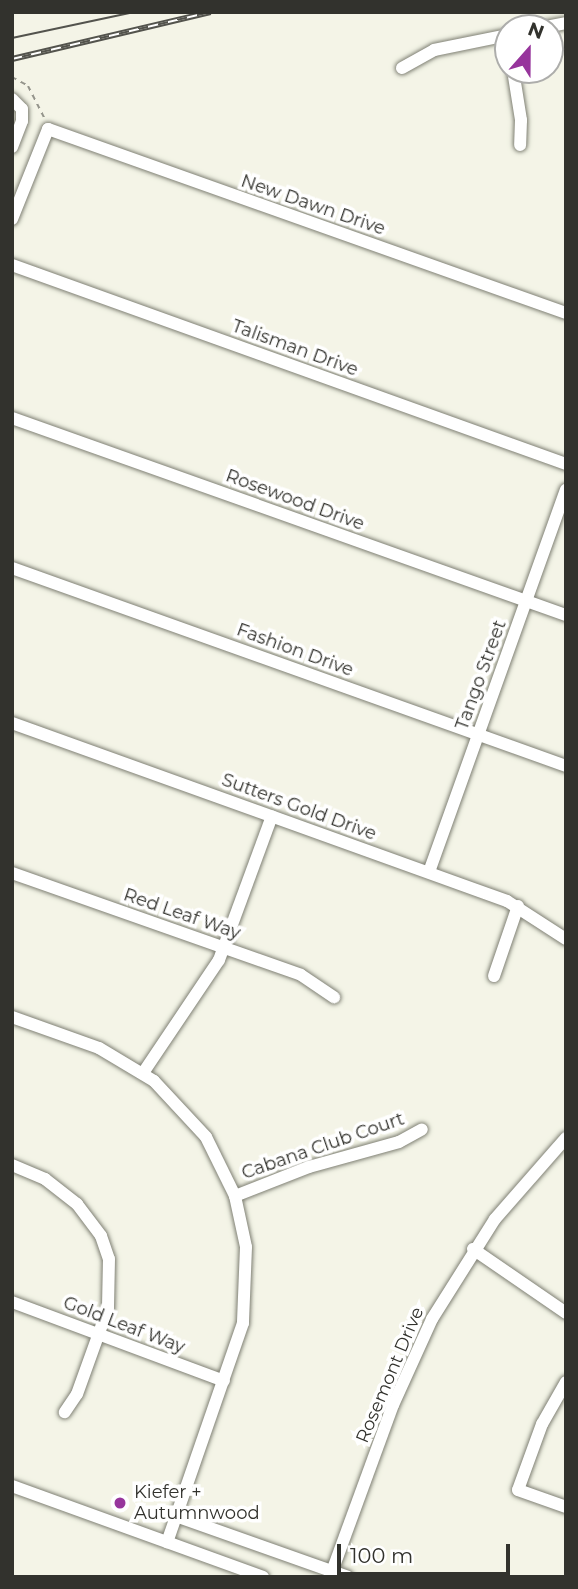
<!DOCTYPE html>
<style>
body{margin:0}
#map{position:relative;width:578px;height:1589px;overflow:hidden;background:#f4f4e7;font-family:Montserrat,sans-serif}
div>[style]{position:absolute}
.path>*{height:2px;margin-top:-1px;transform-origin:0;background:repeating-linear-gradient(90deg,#95958c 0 5px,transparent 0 10px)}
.roads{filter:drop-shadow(0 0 2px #7f8074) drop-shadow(0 0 2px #7f8074)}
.minor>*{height:12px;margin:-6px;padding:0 6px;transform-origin:6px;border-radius:6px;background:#fff}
.tram>*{height:2px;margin:-1px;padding:0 1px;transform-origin:1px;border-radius:1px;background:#53534d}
.rail>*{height:6px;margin-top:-3px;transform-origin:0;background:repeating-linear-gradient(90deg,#fff 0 10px,#53534d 0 20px);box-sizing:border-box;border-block:2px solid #53534d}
.dots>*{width:19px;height:19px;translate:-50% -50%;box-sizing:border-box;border:4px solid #fff;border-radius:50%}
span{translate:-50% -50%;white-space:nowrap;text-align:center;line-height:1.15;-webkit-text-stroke:7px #fff;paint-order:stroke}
.street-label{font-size:18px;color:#32322d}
.poi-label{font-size:18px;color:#32322d}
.left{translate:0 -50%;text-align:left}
.frame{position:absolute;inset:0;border:14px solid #32322d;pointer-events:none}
.north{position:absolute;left:494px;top:14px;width:70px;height:70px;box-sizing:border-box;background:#fff;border:2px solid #adadab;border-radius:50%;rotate:21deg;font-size:19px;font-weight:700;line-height:28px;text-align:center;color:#32322d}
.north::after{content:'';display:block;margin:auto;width:24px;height:32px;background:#97359c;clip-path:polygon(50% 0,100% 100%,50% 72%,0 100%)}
.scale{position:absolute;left:337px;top:1544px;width:173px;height:32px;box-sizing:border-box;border:4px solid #32322d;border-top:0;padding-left:9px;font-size:21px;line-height:24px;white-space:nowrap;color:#32322d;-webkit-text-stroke:5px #fff;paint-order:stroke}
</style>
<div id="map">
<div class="path">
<i style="left:12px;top:77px;width:18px;rotate:29deg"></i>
<i style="left:28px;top:86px;width:36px;rotate:63deg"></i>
</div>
<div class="roads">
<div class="minor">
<i style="left:541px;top:28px;width:25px;rotate:-11deg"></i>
<i style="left:402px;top:68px;width:37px;rotate:-29deg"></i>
<i style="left:434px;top:50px;width:76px;rotate:-11.5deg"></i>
<i style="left:513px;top:70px;width:51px;rotate:80.9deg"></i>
<i style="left:521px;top:120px;width:25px;rotate:92deg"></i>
<i style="left:12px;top:99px;width:14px;rotate:45deg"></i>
<i style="left:22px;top:109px;width:12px;rotate:90deg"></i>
<i style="left:22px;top:121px;width:28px;rotate:111deg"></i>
<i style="left:12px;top:219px;width:97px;rotate:-68.2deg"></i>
<i style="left:48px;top:129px;width:550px;rotate:19.56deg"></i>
<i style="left:12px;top:265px;width:589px;rotate:19.76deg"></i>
<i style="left:12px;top:418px;width:588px;rotate:19.58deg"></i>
<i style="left:12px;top:568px;width:588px;rotate:19.67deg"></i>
<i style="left:12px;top:723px;width:526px;rotate:19.78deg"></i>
<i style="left:507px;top:901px;width:70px;rotate:32.8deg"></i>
<i style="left:429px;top:872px;width:406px;rotate:-70.3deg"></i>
<i style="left:12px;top:873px;width:306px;rotate:19.4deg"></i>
<i style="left:301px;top:975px;width:40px;rotate:34deg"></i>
<i style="left:494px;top:976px;width:74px;rotate:-71.1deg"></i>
<i style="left:12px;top:1017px;width:92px;rotate:19.6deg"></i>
<i style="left:99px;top:1048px;width:64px;rotate:31deg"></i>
<i style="left:154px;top:1081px;width:76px;rotate:47.1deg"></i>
<i style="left:206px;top:1137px;width:66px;rotate:63.8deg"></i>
<i style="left:235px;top:1196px;width:52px;rotate:77.8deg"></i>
<i style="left:246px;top:1247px;width:76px;rotate:92.3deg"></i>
<i style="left:243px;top:1323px;width:232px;rotate:109.1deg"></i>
<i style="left:143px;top:1073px;width:136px;rotate:-56.1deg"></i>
<i style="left:219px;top:960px;width:153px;rotate:-69.8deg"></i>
<i style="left:12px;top:1165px;width:36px;rotate:23deg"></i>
<i style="left:45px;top:1179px;width:41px;rotate:38deg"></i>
<i style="left:77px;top:1204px;width:40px;rotate:53deg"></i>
<i style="left:101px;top:1236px;width:24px;rotate:71deg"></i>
<i style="left:109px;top:1259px;width:49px;rotate:91.2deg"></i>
<i style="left:108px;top:1308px;width:91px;rotate:109.8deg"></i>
<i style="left:77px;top:1394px;width:22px;rotate:124deg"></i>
<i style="left:235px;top:1196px;width:79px;rotate:-21.4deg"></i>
<i style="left:309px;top:1167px;width:93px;rotate:-15.5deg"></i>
<i style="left:399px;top:1142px;width:26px;rotate:-29deg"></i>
<i style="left:473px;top:1249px;width:113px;rotate:34.5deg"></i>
<i style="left:12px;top:1302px;width:226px;rotate:20.4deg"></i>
<i style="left:566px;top:1382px;width:48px;rotate:119.7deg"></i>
<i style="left:542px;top:1424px;width:70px;rotate:110deg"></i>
<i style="left:518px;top:1490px;width:51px;rotate:19.5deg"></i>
<i style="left:12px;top:1486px;width:267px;rotate:19.9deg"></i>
<i style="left:176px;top:1516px;width:182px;rotate:19.5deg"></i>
<i style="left:330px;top:1577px;width:183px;rotate:-69.9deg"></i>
<i style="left:393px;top:1405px;width:94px;rotate:-65.6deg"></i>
<i style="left:432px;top:1319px;width:118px;rotate:-57.8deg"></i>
<i style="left:495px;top:1219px;width:108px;rotate:-48.8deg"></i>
</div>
</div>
<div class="tram">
<i style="left:12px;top:38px;width:125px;rotate:-12deg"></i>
</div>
<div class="rail">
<i style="left:12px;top:59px;width:204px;rotate:-13.3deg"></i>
</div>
<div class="dots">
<i style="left:120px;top:1503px;background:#97359c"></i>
</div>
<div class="street-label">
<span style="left:313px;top:205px;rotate:19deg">New Dawn Drive</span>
<span style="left:295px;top:348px;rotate:20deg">Talisman Drive</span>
<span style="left:295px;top:500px;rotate:20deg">Rosewood Drive</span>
<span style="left:295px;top:650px;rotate:20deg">Fashion Drive</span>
<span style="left:481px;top:675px;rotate:-70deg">Tango Street</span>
<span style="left:299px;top:807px;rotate:20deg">Sutters Gold Drive</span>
<span style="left:182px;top:914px;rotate:19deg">Red Leaf Way</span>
<span style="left:323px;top:1146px;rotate:-19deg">Cabana Club Court</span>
<span style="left:124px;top:1325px;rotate:21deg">Gold Leaf Way</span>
<span style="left:390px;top:1375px;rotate:-67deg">Rosemont Drive</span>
</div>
<div class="poi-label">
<span class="left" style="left:134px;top:1503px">Kiefer +<br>Autumnwood</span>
</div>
<div class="frame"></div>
<div class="north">N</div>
<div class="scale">100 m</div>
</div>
